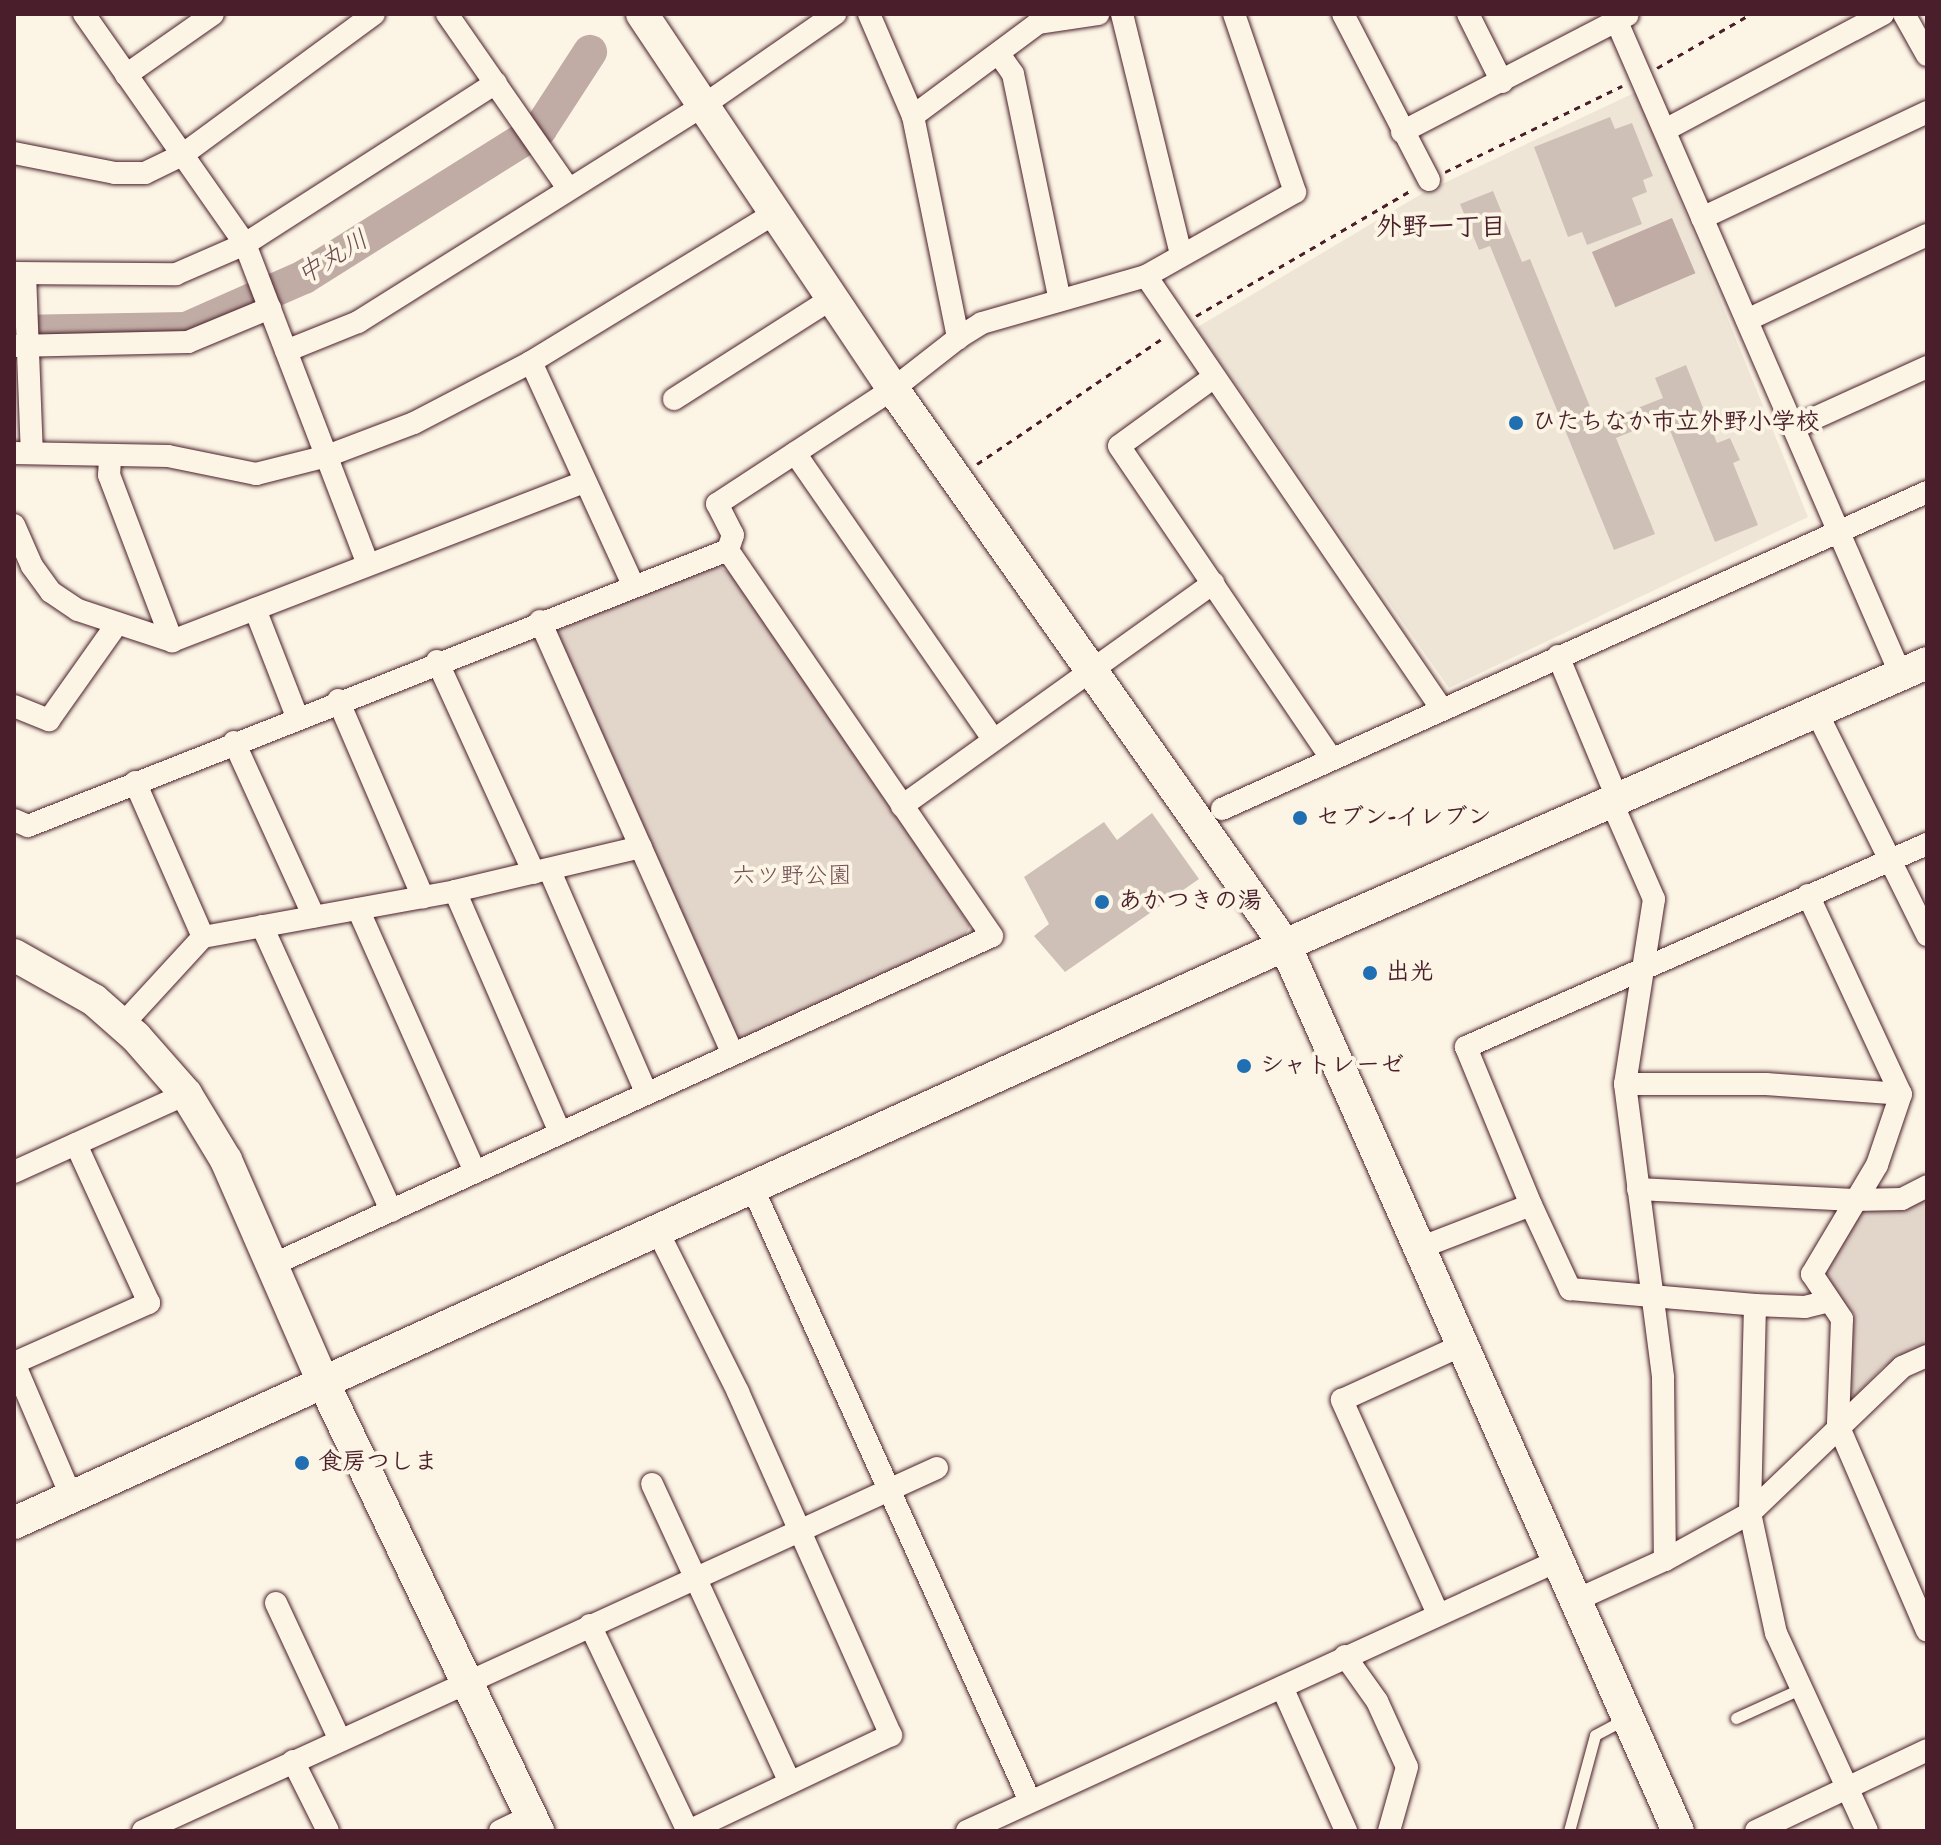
<!DOCTYPE html>
<meta charset="utf-8">
<style>
body{margin:0}
#map{position:relative;width:1941px;height:1845px;overflow:hidden;background:#fcf5e5;font-family:"Architects Daughter","Klee One",sans-serif}
div>[style]{position:absolute}
.built>*{inset:0;background:#eee5d7}
.green>*{inset:0;background:#e2d5ca}
.water>*{inset:0;background:#c0aca5;transform-origin:0 0}
.river>*{height:34px;margin:-17px;padding:0 17px;transform-origin:17px;border-radius:17px;background:#c0aca5}
.building>*{inset:0;background:#cfc0b7}
.path>*{height:3px;margin-top:-1.5px;transform-origin:0;background:repeating-linear-gradient(90deg,#4a1f2b 0 6px,transparent 0 12px)}
.roads{filter:drop-shadow(0 0 2px #4a1f2b) drop-shadow(0 0 2px #4a1f2b)}
.lane>*{height:11px;margin:-5.5px;padding:0 5.5px;transform-origin:5.5px;border-radius:5.5px;background:#fcf5e5}
.street>*{height:22px;margin:-11px;padding:0 11px;transform-origin:11px;border-radius:11px;background:#fcf5e5}
.secondary>*{height:32px;margin:-16px;padding:0 16px;transform-origin:16px;border-radius:16px;background:#fcf5e5}
.dots>*{width:22px;height:22px;translate:-50% -50%;box-sizing:border-box;border:4px solid #fcf5e5;border-radius:50%}
span{translate:-50% -50%;white-space:nowrap;text-align:center;line-height:1.15;-webkit-text-stroke:8px #fcf5e5;paint-order:stroke}
.poi-label{font-size:24px;color:#4a1f2b;font-weight:700}
.left{translate:0 -50%;text-align:left}
.park-label{font-size:24px;color:#704c53}
.neighbourhood-label{font-size:26px;color:#4a1f2b;font-weight:700}
.water-label{font-size:26px;color:#6d4950;font-style:italic}
.frame{position:absolute;inset:0;border:16px solid #4a1f2b;pointer-events:none}
</style>
<div id="map">
<div class="built">
<i style="clip-path:polygon(1636px 92px,1808px 517px,1449px 688px,1196px 328px,1423px 193px)"></i>
</div>
<div class="green">
<i style="clip-path:polygon(713px 564px,733px 574px,970px 925px,965px 936px,734px 1042px,556px 631px)"></i>
<i style="clip-path:polygon(1927px 1196px,1927px 1344px,1883px 1367px,1854px 1397px,1849px 1392px,1854px 1314px,1820px 1274px,1860px 1210px)"></i>
</div>
<div class="water">
<i style="left:1672px;top:218px;width:60px;height:87px;rotate:67deg"></i>
</div>
<div class="river">
<i style="left:14px;top:332px;width:172px;rotate:-1deg"></i>
<i style="left:186px;top:329px;width:129px;rotate:-23.8deg"></i>
<i style="left:304px;top:277px;width:279px;rotate:-32.1deg"></i>
<i style="left:540px;top:129px;width:92px;rotate:-57deg"></i>
</div>
<div class="building">
<i style="clip-path:polygon(1610px 117px,1615px 129px,1632px 123px,1653px 176px,1643px 180px,1647px 192px,1632px 198px,1642px 224px,1587px 245px,1582px 232px,1568px 237px,1534px 147px)"></i>
<i style="clip-path:polygon(1493px 191px,1522px 262px,1530px 259px,1597px 424px,1663px 398px,1655px 378px,1686px 365px,1717px 443px,1730px 438px,1740px 460px,1733px 463px,1758px 525px,1715px 542px,1665px 418px,1616px 438px,1655px 534px,1614px 550px,1490px 246px,1479px 250px,1460px 204px)"></i>
<i style="clip-path:polygon(1152px 813px,1199px 879px,1065px 972px,1034px 936px,1049px 924px,1024px 877px,1104px 822px,1117px 840px)"></i>
</div>
<div class="path">
<i style="left:1657px;top:68px;width:108px;rotate:-29.9deg"></i>
<i style="left:1445px;top:172px;width:197px;rotate:-25.9deg"></i>
<i style="left:1196px;top:316px;width:248px;rotate:-30.3deg"></i>
<i style="left:977px;top:464px;width:225px;rotate:-34.1deg"></i>
</div>
<div class="roads">
<div class="lane">
<i style="left:1736px;top:1718px;width:72px;rotate:-24.4deg"></i>
<i style="left:1569px;top:1831px;width:99px;rotate:-74.8deg"></i>
<i style="left:1595px;top:1735px;width:36px;rotate:-28deg"></i>
</div>
<div class="street">
<i style="left:84px;top:14px;width:281px;rotate:55deg"></i>
<i style="left:245px;top:244px;width:343px;rotate:69deg"></i>
<i style="left:447px;top:14px;width:212px;rotate:55.2deg"></i>
<i style="left:869px;top:14px;width:111px;rotate:66.7deg"></i>
<i style="left:913px;top:116px;width:227px;rotate:78.5deg"></i>
<i style="left:1122px;top:14px;width:248px;rotate:76.2deg"></i>
<i style="left:1343px;top:14px;width:187px;rotate:62.6deg"></i>
<i style="left:1468px;top:14px;width:76px;rotate:63.4deg"></i>
<i style="left:1904px;top:14px;width:47px;rotate:60.7deg"></i>
<i style="left:1617px;top:22px;width:712px;rotate:66.5deg"></i>
<i style="left:999px;top:54px;width:24px;rotate:55deg"></i>
<i style="left:1013px;top:74px;width:231px;rotate:78.3deg"></i>
<i style="left:126px;top:75px;width:106px;rotate:-35deg"></i>
<i style="left:913px;top:116px;width:156px;rotate:-36.6deg"></i>
<i style="left:1038px;top:23px;width:61px;rotate:-8.5deg"></i>
<i style="left:1665px;top:130px;width:247px;rotate:-28deg"></i>
<i style="left:1402px;top:132px;width:254px;rotate:-27.4deg"></i>
<i style="left:14px;top:153px;width:103px;rotate:11.2deg"></i>
<i style="left:115px;top:173px;width:30px"></i>
<i style="left:145px;top:173px;width:41px;rotate:-25.9deg"></i>
<i style="left:182px;top:155px;width:238px;rotate:-36.3deg"></i>
<i style="left:1702px;top:218px;width:249px;rotate:-25.2deg"></i>
<i style="left:14px;top:273px;width:162px;rotate:0.4deg"></i>
<i style="left:176px;top:274px;width:75px;rotate:-23.5deg"></i>
<i style="left:245px;top:244px;width:298px;rotate:-32.7deg"></i>
<i style="left:25px;top:274px;width:179px;rotate:87.8deg"></i>
<i style="left:1146px;top:276px;width:523px;rotate:55.67deg"></i>
<i style="left:1747px;top:320px;width:199px;rotate:-25.3deg"></i>
<i style="left:14px;top:346px;width:174px;rotate:-1.3deg"></i>
<i style="left:188px;top:342px;width:89px;rotate:-22.5deg"></i>
<i style="left:286px;top:351px;width:78px;rotate:-21.9deg"></i>
<i style="left:358px;top:322px;width:408px;rotate:-32.1deg"></i>
<i style="left:704px;top:105px;width:160px;rotate:-34.8deg"></i>
<i style="left:531px;top:362px;width:245px;rotate:65.4deg"></i>
<i style="left:1214px;top:377px;width:117px;rotate:144deg"></i>
<i style="left:1119px;top:446px;width:377px;rotate:55.8deg"></i>
<i style="left:674px;top:399px;width:186px;rotate:-32.5deg"></i>
<i style="left:1795px;top:427px;width:145px;rotate:-24.4deg"></i>
<i style="left:14px;top:453px;width:154px;rotate:1.1deg"></i>
<i style="left:168px;top:456px;width:90px;rotate:11.6deg"></i>
<i style="left:256px;top:474px;width:73px;rotate:-14.2deg"></i>
<i style="left:327px;top:456px;width:93px;rotate:-20.8deg"></i>
<i style="left:414px;top:423px;width:132px;rotate:-27.5deg"></i>
<i style="left:531px;top:362px;width:286px;rotate:-31.4deg"></i>
<i style="left:795px;top:453px;width:346px;rotate:55.3deg"></i>
<i style="left:110px;top:458px;width:17px;rotate:93deg"></i>
<i style="left:109px;top:475px;width:178px;rotate:69.2deg"></i>
<i style="left:14px;top:525px;width:45px;rotate:66.3deg"></i>
<i style="left:32px;top:566px;width:32px;rotate:54deg"></i>
<i style="left:51px;top:592px;width:32px;rotate:34deg"></i>
<i style="left:78px;top:610px;width:99px;rotate:18.3deg"></i>
<i style="left:172px;top:641px;width:443px;rotate:-21.1deg"></i>
<i style="left:728px;top:550px;width:16px;rotate:-72deg"></i>
<i style="left:733px;top:535px;width:35px;rotate:-117deg"></i>
<i style="left:717px;top:504px;width:210px;rotate:-33.2deg"></i>
<i style="left:893px;top:389px;width:83px;rotate:-38.1deg"></i>
<i style="left:958px;top:338px;width:28px;rotate:-32deg"></i>
<i style="left:982px;top:323px;width:171px;rotate:-16deg"></i>
<i style="left:1146px;top:276px;width:171px;rotate:-29.4deg"></i>
<i style="left:1295px;top:192px;width:188px;rotate:-108.9deg"></i>
<i style="left:255px;top:609px;width:116px;rotate:68.7deg"></i>
<i style="left:540px;top:621px;width:474px;rotate:66deg"></i>
<i style="left:1558px;top:656px;width:156px;rotate:67.4deg"></i>
<i style="left:437px;top:661px;width:233px;rotate:65.4deg"></i>
<i style="left:338px;top:700px;width:215px;rotate:66.7deg"></i>
<i style="left:14px;top:706px;width:38px;rotate:22deg"></i>
<i style="left:49px;top:720px;width:118px;rotate:-54.7deg"></i>
<i style="left:1817px;top:713px;width:248px;rotate:63.6deg"></i>
<i style="left:234px;top:742px;width:192px;rotate:65.4deg"></i>
<i style="left:135px;top:782px;width:169px;rotate:66.3deg"></i>
<i style="left:1612px;top:803px;width:105px;rotate:66.4deg"></i>
<i style="left:1654px;top:899px;width:187px;rotate:98.9deg"></i>
<i style="left:1625px;top:1084px;width:296px;rotate:82.6deg"></i>
<i style="left:1663px;top:1378px;width:182px;rotate:89.4deg"></i>
<i style="left:902px;top:806px;width:383px;rotate:-35.6deg"></i>
<i style="left:1222px;top:809px;width:773px;rotate:-24.21deg"></i>
<i style="left:14px;top:820px;width:15px;rotate:23deg"></i>
<i style="left:28px;top:826px;width:752px;rotate:-21.52deg"></i>
<i style="left:549px;top:869px;width:245px;rotate:66.5deg"></i>
<i style="left:455px;top:891px;width:264px;rotate:66.5deg"></i>
<i style="left:1808px;top:895px;width:220px;rotate:65deg"></i>
<i style="left:1901px;top:1094px;width:75px;rotate:108.7deg"></i>
<i style="left:1877px;top:1165px;width:127px;rotate:120.8deg"></i>
<i style="left:1812px;top:1274px;width:54px;rotate:56.3deg"></i>
<i style="left:1842px;top:1319px;width:106px;rotate:92.2deg"></i>
<i style="left:1838px;top:1425px;width:224px;rotate:66.6deg"></i>
<i style="left:358px;top:909px;width:288px;rotate:66deg"></i>
<i style="left:262px;top:926px;width:313px;rotate:65.6deg"></i>
<i style="left:122px;top:1025px;width:120px;rotate:-47.4deg"></i>
<i style="left:203px;top:937px;width:256px;rotate:-10.3deg"></i>
<i style="left:455px;top:891px;width:191px;rotate:-13.3deg"></i>
<i style="left:1625px;top:1084px;width:141px"></i>
<i style="left:1766px;top:1084px;width:135px;rotate:4.2deg"></i>
<i style="left:14px;top:1172px;width:189px;rotate:-24.4deg"></i>
<i style="left:753px;top:1189px;width:672px;rotate:65.65deg"></i>
<i style="left:1638px;top:1189px;width:216px;rotate:2.9deg"></i>
<i style="left:1854px;top:1200px;width:48px;rotate:-1.2deg"></i>
<i style="left:1902px;top:1199px;width:28px;rotate:-27deg"></i>
<i style="left:1531px;top:1205px;width:171px;rotate:-112.4deg"></i>
<i style="left:1466px;top:1047px;width:504px;rotate:-23.77deg"></i>
<i style="left:658px;top:1232px;width:179px;rotate:63.4deg"></i>
<i style="left:738px;top:1392px;width:376px;rotate:66deg"></i>
<i style="left:891px;top:1735px;width:224px;rotate:154.6deg"></i>
<i style="left:1417px;top:1249px;width:122px;rotate:-21.1deg"></i>
<i style="left:1531px;top:1205px;width:93px;rotate:65.1deg"></i>
<i style="left:1570px;top:1289px;width:186px;rotate:4.9deg"></i>
<i style="left:1755px;top:1305px;width:50px;rotate:2.3deg"></i>
<i style="left:1805px;top:1307px;width:25px;rotate:-14deg"></i>
<i style="left:274px;top:1264px;width:789px;rotate:-24.55deg"></i>
<i style="left:992px;top:936px;width:468px;rotate:-124.4deg"></i>
<i style="left:1755px;top:1305px;width:208px;rotate:91.4deg"></i>
<i style="left:1750px;top:1513px;width:123px;rotate:77.8deg"></i>
<i style="left:1776px;top:1633px;width:218px;rotate:65.3deg"></i>
<i style="left:14px;top:1363px;width:148px;rotate:-24deg"></i>
<i style="left:149px;top:1303px;width:175px;rotate:-114.7deg"></i>
<i style="left:14px;top:1363px;width:145px;rotate:66.8deg"></i>
<i style="left:652px;top:1484px;width:329px;rotate:65.2deg"></i>
<i style="left:1574px;top:1601px;width:100px;rotate:-24.3deg"></i>
<i style="left:1665px;top:1560px;width:97px;rotate:-28.9deg"></i>
<i style="left:1750px;top:1513px;width:211px;rotate:-43.8deg"></i>
<i style="left:1902px;top:1367px;width:27px;rotate:-24deg"></i>
<i style="left:276px;top:1603px;width:151px;rotate:65deg"></i>
<i style="left:1438px;top:1614px;width:235px;rotate:-114.2deg"></i>
<i style="left:1342px;top:1400px;width:130px;rotate:-24.6deg"></i>
<i style="left:590px;top:1625px;width:228px;rotate:64.6deg"></i>
<i style="left:1345px;top:1656px;width:55px;rotate:54.6deg"></i>
<i style="left:1377px;top:1701px;width:72px;rotate:65.6deg"></i>
<i style="left:1407px;top:1767px;width:66px;rotate:105.7deg"></i>
<i style="left:1282px;top:1687px;width:158px;rotate:66deg"></i>
<i style="left:293px;top:1761px;width:78px;rotate:63.4deg"></i>
<i style="left:143px;top:1831px;width:873px;rotate:-24.57deg"></i>
<i style="left:500px;top:1831px;width:34px;rotate:-26deg"></i>
<i style="left:967px;top:1831px;width:649px;rotate:-24.59deg"></i>
<i style="left:1756px;top:1831px;width:189px;rotate:-25.3deg"></i>
</div>
<div class="secondary">
<i style="left:642px;top:14px;width:451px;rotate:56.2deg"></i>
<i style="left:893px;top:389px;width:680px;rotate:54.81deg"></i>
<i style="left:1285px;top:945px;width:969px;rotate:66.08deg"></i>
<i style="left:14px;top:955px;width:92px;rotate:29.4deg"></i>
<i style="left:94px;top:1000px;width:56px;rotate:41.4deg"></i>
<i style="left:136px;top:1037px;width:76px;rotate:48.7deg"></i>
<i style="left:186px;top:1094px;width:77px;rotate:58.8deg"></i>
<i style="left:226px;top:1160px;width:244px;rotate:66.4deg"></i>
<i style="left:324px;top:1384px;width:496px;rotate:64.4deg"></i>
<i style="left:14px;top:1523px;width:1396px;rotate:-24.45deg"></i>
<i style="left:1285px;top:945px;width:701px;rotate:-23.71deg"></i>
</div>
</div>
<div class="dots">
<i style="left:1516px;top:423px;background:#1f6fb2"></i>
<i style="left:1300px;top:818px;background:#1f6fb2"></i>
<i style="left:1102px;top:902px;background:#1f6fb2"></i>
<i style="left:1370px;top:973px;background:#1f6fb2"></i>
<i style="left:1244px;top:1066px;background:#1f6fb2"></i>
<i style="left:302px;top:1463px;background:#1f6fb2"></i>
</div>
<div class="poi-label">
<span class="left" style="left:1532px;top:423px">ひたちなか市立外野小学校</span>
<span class="left" style="left:1316px;top:818px">セブン-イレブン</span>
<span class="left" style="left:1118px;top:902px">あかつきの湯</span>
<span class="left" style="left:1386px;top:973px">出光</span>
<span class="left" style="left:1260px;top:1066px">シャトレーゼ</span>
<span class="left" style="left:318px;top:1463px">食房つしま</span>
</div>
<div class="park-label">
<span style="left:792px;top:877px">六ツ野公園</span>
</div>
<div class="neighbourhood-label">
<span style="left:1441px;top:228px">外野一丁目</span>
</div>
<div class="water-label">
<span style="left:333px;top:258px;rotate:-31deg">中丸川</span>
</div>
<div class="frame"></div>
</div>
